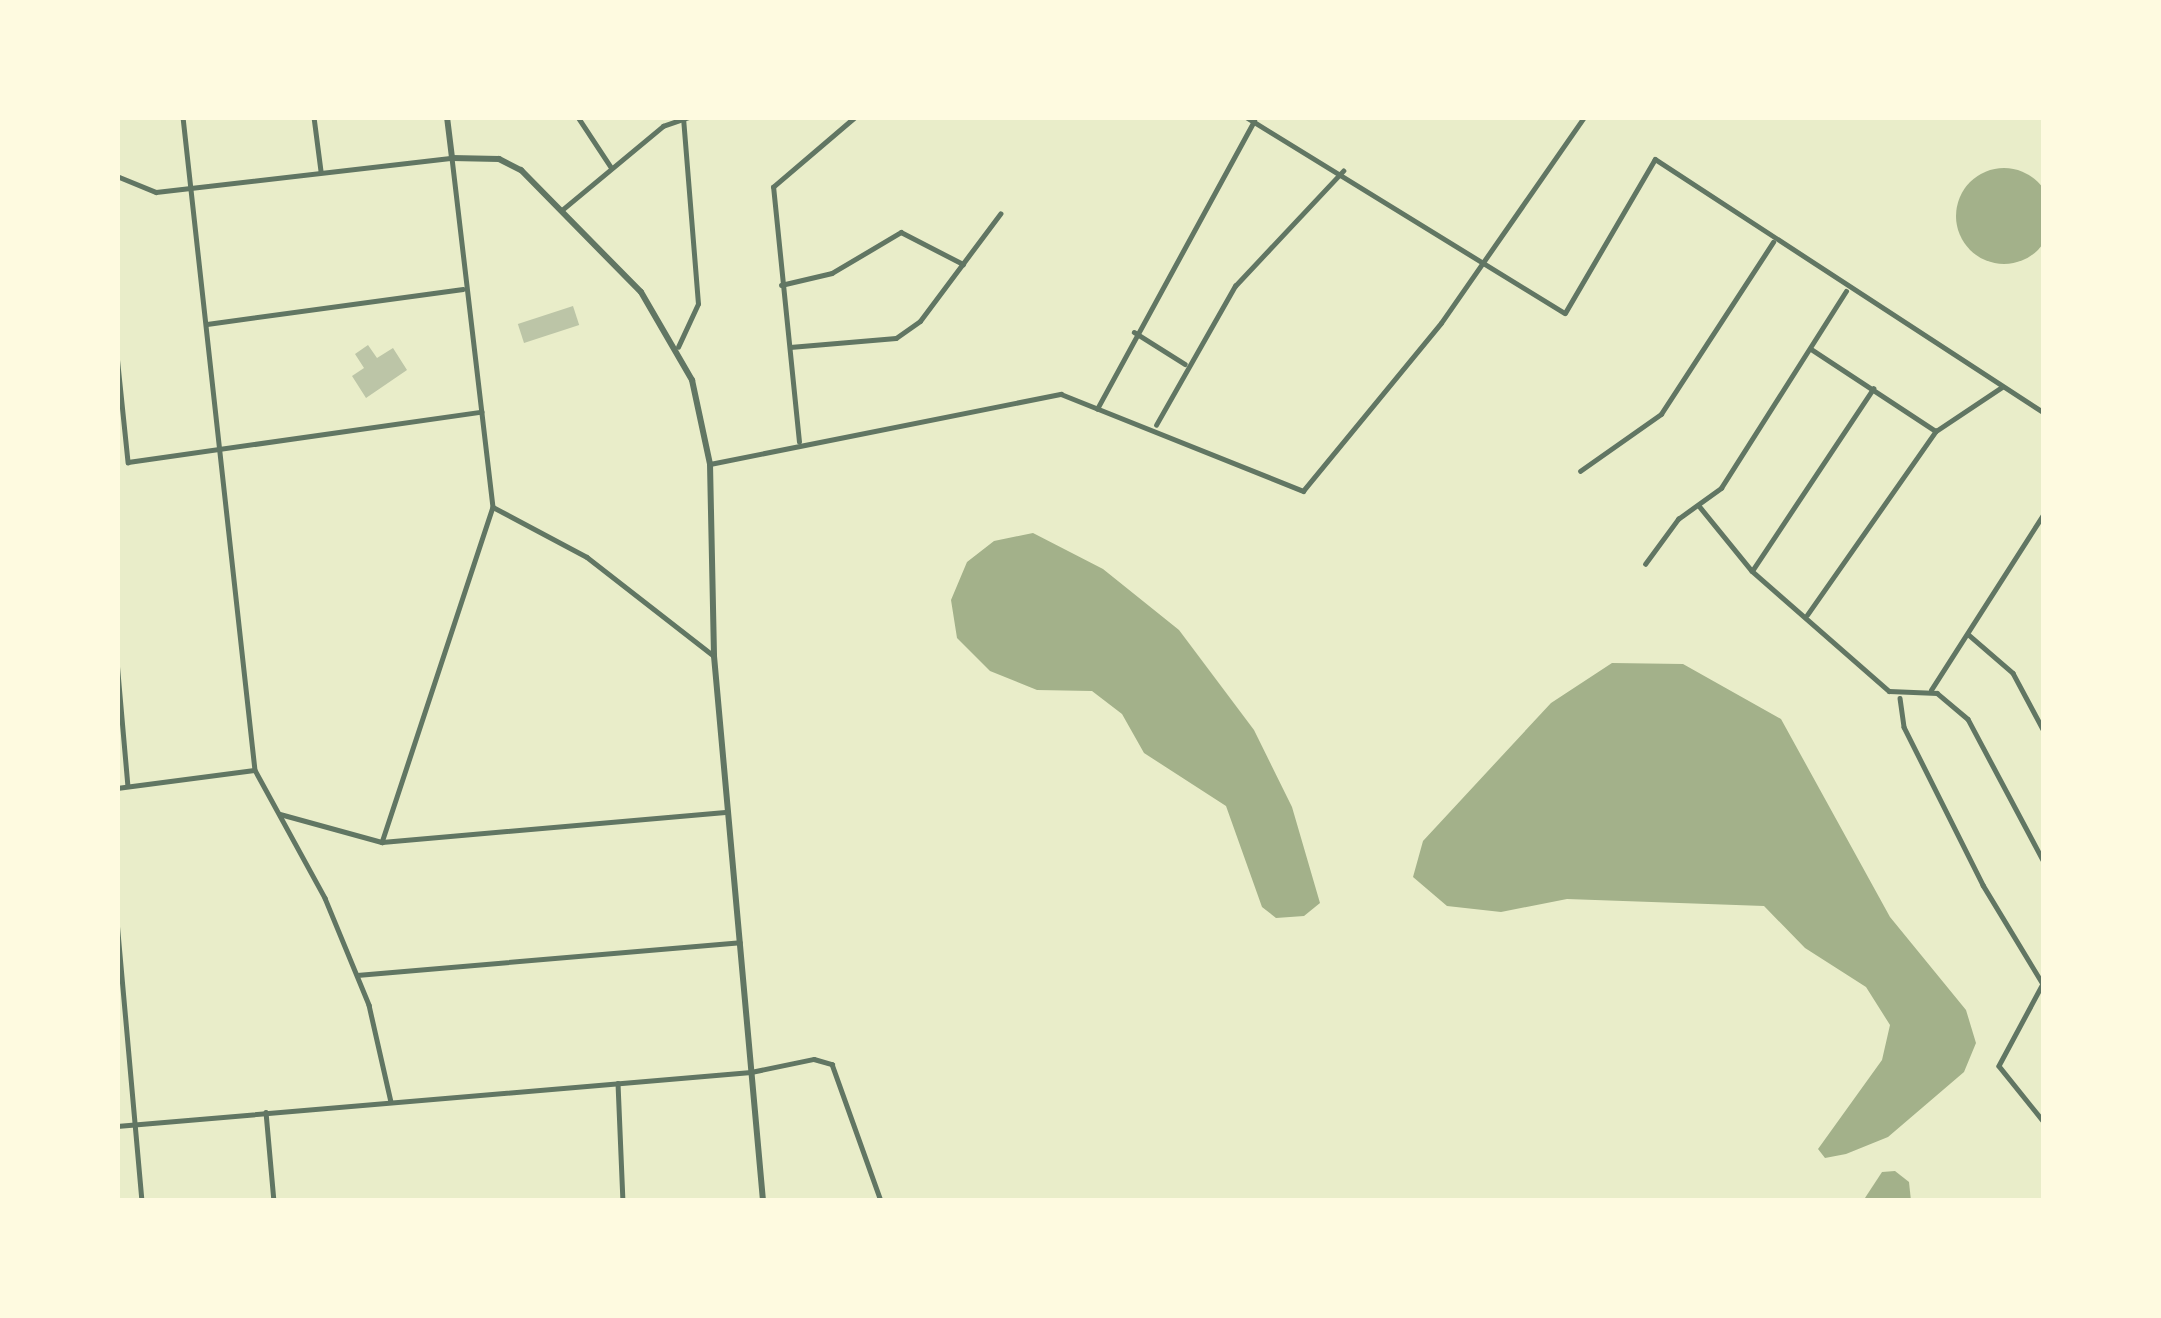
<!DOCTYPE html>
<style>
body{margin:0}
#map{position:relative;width:2161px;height:1318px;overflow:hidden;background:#e9edc9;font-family:"Space Grotesk",sans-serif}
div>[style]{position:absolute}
.water>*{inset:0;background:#a3b18a}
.round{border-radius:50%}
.building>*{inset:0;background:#bcc5a7;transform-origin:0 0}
.minor>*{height:4.5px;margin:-2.25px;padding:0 2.25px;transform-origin:2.25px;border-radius:2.25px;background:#617663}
.tertiary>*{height:6px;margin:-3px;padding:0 3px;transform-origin:3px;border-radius:3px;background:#617663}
span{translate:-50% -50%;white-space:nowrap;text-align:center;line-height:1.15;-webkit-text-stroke:12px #fefae0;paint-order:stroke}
.frame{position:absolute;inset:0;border:120px solid #fefae0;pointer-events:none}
</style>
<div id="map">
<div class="water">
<i class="round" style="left:1956px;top:168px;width:96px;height:96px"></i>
<i style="clip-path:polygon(1033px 533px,1103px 569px,1179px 630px,1254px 730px,1292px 807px,1320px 903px,1304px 916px,1276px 918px,1262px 907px,1226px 806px,1144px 753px,1122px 714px,1092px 691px,1037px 690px,990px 671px,957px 638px,951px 600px,967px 562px,994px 541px)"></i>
<i style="clip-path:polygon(1612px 663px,1683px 664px,1781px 719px,1890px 917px,1966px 1010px,1976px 1043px,1964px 1072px,1888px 1137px,1846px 1154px,1825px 1158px,1818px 1149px,1882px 1060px,1890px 1025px,1866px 987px,1805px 948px,1764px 906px,1567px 899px,1501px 912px,1447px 906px,1413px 877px,1423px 841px,1551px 703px)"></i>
<i style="clip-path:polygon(1895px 1171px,1909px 1182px,1911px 1201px,1863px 1201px,1882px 1172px)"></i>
</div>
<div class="building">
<i style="left:573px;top:306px;width:20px;height:58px;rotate:72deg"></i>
<i style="clip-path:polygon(368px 345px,377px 358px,393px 348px,407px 370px,366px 398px,352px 376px,364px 368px,355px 354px)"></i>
</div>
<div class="minor">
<i style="left:183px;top:117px;width:657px;rotate:83.71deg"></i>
<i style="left:255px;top:770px;width:146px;rotate:61.3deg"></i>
<i style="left:325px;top:898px;width:116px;rotate:67.6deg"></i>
<i style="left:369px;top:1005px;width:99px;rotate:77.2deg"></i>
<i style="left:314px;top:117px;width:54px;rotate:82.6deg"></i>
<i style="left:578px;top:117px;width:60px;rotate:56.6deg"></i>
<i style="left:1246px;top:117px;width:374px;rotate:31.6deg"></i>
<i style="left:1565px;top:313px;width:178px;rotate:-59.7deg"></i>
<i style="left:1655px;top:159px;width:465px;rotate:33.1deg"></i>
<i style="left:117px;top:176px;width:42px;rotate:22.3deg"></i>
<i style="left:156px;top:192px;width:298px;rotate:-6.6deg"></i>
<i style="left:452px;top:158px;width:351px;rotate:83.3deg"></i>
<i style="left:493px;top:507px;width:353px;rotate:108.3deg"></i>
<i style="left:562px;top:210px;width:131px;rotate:-39.7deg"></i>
<i style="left:663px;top:126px;width:28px;rotate:-19deg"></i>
<i style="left:781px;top:285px;width:52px;rotate:-13.2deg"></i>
<i style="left:832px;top:273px;width:80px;rotate:-30.7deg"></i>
<i style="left:901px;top:232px;width:70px;rotate:27.3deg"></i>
<i style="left:207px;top:324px;width:258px;rotate:-7.8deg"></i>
<i style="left:1134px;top:332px;width:60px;rotate:32.1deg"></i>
<i style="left:678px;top:347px;width:47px;rotate:-65.1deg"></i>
<i style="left:698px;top:304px;width:188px;rotate:-94.6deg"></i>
<i style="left:790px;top:347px;width:106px;rotate:-4.9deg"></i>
<i style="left:896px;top:338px;width:29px;rotate:-35deg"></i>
<i style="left:920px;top:321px;width:134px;rotate:-53.2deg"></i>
<i style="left:1811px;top:349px;width:149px;rotate:33.3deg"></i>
<i style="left:117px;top:355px;width:108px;rotate:84.1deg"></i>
<i style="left:128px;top:462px;width:357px;rotate:-8.1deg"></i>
<i style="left:1097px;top:409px;width:328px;rotate:-61.4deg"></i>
<i style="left:1156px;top:425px;width:160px;rotate:-60.4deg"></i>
<i style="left:1235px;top:286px;width:158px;rotate:-46.8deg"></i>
<i style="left:799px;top:442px;width:256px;rotate:-95.8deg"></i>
<i style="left:773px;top:187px;width:108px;rotate:-40.5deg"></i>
<i style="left:710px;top:464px;width:358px;rotate:-11.3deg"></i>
<i style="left:1061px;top:394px;width:261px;rotate:21.8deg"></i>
<i style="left:1303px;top:491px;width:217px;rotate:-50.6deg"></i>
<i style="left:1441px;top:323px;width:251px;rotate:-55.2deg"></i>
<i style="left:1580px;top:471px;width:99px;rotate:-35.1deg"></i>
<i style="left:1661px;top:414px;width:205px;rotate:-56.9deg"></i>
<i style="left:493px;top:507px;width:106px;rotate:28deg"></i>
<i style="left:587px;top:557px;width:161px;rotate:37.9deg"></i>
<i style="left:1700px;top:507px;width:82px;rotate:50.9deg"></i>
<i style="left:1752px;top:571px;width:182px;rotate:41.2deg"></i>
<i style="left:1889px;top:691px;width:48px;rotate:2.4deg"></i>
<i style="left:1937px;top:693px;width:40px;rotate:40deg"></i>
<i style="left:1968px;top:719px;width:162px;rotate:62deg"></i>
<i style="left:1645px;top:564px;width:56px;rotate:-53.7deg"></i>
<i style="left:1678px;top:519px;width:53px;rotate:-35.8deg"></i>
<i style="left:1721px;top:488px;width:233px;rotate:-57.6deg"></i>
<i style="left:1752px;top:571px;width:219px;rotate:-56.4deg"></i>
<i style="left:1807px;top:615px;width:225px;rotate:-55deg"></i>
<i style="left:1936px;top:431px;width:79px;rotate:-33.7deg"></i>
<i style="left:1969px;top:635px;width:58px;rotate:40.8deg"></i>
<i style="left:2013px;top:673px;width:66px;rotate:61.9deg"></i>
<i style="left:117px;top:661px;width:125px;rotate:85deg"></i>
<i style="left:1931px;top:690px;width:210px;rotate:-57.4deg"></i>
<i style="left:1900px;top:698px;width:29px;rotate:82deg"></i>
<i style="left:1904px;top:727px;width:177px;rotate:63.4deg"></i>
<i style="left:1983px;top:885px;width:116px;rotate:58.8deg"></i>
<i style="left:117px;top:788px;width:138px;rotate:-7.5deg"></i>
<i style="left:280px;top:814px;width:106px;rotate:15.4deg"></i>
<i style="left:382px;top:842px;width:347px;rotate:-5deg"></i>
<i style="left:117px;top:921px;width:281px;rotate:84.9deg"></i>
<i style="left:357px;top:975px;width:384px;rotate:-4.9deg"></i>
<i style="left:2044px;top:982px;width:95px;rotate:118.2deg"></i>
<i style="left:1999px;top:1066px;width:72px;rotate:51.2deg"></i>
<i style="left:618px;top:1083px;width:118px;rotate:87.6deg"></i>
<i style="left:266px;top:1112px;width:89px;rotate:84.9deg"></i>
<i style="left:117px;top:1126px;width:636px;rotate:-4.87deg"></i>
<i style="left:751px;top:1072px;width:64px;rotate:-11.7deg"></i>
<i style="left:814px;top:1059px;width:19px;rotate:16deg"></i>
<i style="left:832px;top:1064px;width:145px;rotate:70.3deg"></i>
</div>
<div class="tertiary">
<i style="left:447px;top:117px;width:41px;rotate:83deg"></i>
<i style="left:452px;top:158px;width:47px;rotate:1.2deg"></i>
<i style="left:499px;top:159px;width:25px;rotate:27deg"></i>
<i style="left:521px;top:170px;width:171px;rotate:45.5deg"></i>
<i style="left:641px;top:292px;width:102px;rotate:59.9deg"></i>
<i style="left:692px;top:380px;width:86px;rotate:77.9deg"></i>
<i style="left:710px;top:464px;width:192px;rotate:88.8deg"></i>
<i style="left:714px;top:656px;width:547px;rotate:84.86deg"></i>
</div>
<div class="frame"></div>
</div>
